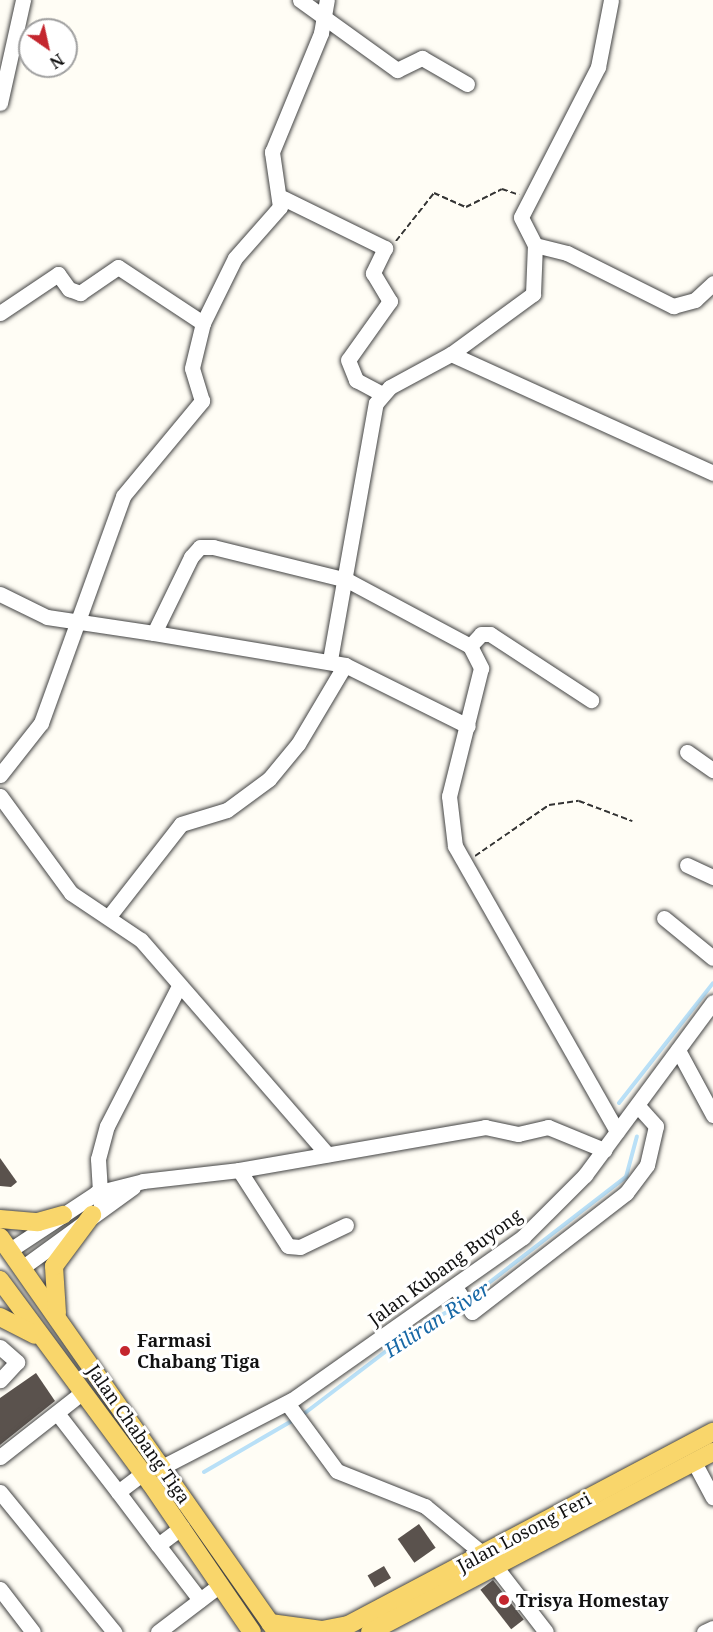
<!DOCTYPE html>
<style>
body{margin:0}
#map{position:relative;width:713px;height:1632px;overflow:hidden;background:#fffdf5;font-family:"Noto Serif",serif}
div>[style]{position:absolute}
.stream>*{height:4px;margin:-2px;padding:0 2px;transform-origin:2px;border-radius:2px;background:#b9e0f7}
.building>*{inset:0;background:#5a524d;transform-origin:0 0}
.path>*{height:2px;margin-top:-1px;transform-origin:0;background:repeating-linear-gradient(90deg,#333 0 6px,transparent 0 9px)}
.roads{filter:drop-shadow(0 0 2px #444) drop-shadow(0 0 2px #444)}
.minor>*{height:15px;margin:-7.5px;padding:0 7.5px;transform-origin:7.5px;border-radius:7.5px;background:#fff}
.major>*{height:18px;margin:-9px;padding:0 9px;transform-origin:9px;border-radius:9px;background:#f9d66b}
.dots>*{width:16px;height:16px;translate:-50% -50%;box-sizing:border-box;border:3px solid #fff;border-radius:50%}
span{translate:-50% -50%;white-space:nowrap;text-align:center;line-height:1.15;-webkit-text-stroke:6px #fff;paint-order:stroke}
.street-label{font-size:18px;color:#111}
.poi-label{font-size:18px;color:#111;font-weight:700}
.left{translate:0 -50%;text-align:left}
.water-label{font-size:20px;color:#1768a6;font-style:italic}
.north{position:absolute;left:18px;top:18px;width:60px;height:60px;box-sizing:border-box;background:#fff;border:2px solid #a0a0a0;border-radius:50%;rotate:146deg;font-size:16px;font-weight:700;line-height:24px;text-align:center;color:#111}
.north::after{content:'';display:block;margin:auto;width:21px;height:27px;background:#c4262e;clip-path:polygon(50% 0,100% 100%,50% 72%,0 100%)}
</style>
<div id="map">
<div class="stream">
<i style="left:619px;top:1103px;width:152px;rotate:-51.9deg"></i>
<i style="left:468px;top:1299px;width:200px;rotate:-37.7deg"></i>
<i style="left:626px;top:1177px;width:42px;rotate:-75deg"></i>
<i style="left:301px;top:1416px;width:132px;rotate:-37.3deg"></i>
<i style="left:406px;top:1336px;width:65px;rotate:-30.5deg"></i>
<i style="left:204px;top:1472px;width:105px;rotate:-30.2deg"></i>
</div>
<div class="building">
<i style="clip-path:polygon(0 1158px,17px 1182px,11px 1187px,0 1186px)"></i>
<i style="clip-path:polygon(36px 1373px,55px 1401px,0 1445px,0 1398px)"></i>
<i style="left:419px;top:1524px;width:29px;height:26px;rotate:55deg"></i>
<i style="left:384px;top:1566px;width:14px;height:19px;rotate:60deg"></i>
<i style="left:493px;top:1580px;width:50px;height:16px;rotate:52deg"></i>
</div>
<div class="path">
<i style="left:396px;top:241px;width:61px;rotate:-51.6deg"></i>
<i style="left:434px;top:193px;width:35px;rotate:24deg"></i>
<i style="left:466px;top:207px;width:40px;rotate:-26.6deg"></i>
<i style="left:502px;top:189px;width:18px;rotate:19deg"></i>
<i style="left:475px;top:856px;width:90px;rotate:-34.6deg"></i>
<i style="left:549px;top:805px;width:30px;rotate:-8deg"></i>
<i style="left:579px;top:801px;width:57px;rotate:20.7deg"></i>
</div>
<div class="roads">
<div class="minor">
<i style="left:300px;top:0;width:120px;rotate:35.8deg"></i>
<i style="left:397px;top:70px;width:28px;rotate:-26deg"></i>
<i style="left:422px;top:58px;width:52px;rotate:30deg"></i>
<i style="left:0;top:103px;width:106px;rotate:-77.4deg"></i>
<i style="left:283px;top:198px;width:114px;rotate:26.1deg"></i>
<i style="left:385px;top:248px;width:28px;rotate:116deg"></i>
<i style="left:373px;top:273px;width:33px;rotate:59deg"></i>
<i style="left:390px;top:301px;width:72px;rotate:125.4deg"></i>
<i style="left:348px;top:360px;width:22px;rotate:68deg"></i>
<i style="left:356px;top:380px;width:30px;rotate:28deg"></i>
<i style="left:535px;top:245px;width:33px;rotate:14deg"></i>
<i style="left:567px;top:253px;width:119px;rotate:26.6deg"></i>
<i style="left:673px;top:306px;width:23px;rotate:-15deg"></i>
<i style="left:695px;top:300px;width:25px;rotate:-43deg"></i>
<i style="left:0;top:313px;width:70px;rotate:-33.9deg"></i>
<i style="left:58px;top:274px;width:19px;rotate:54deg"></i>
<i style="left:69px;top:289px;width:12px;rotate:20deg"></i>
<i style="left:80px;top:293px;width:46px;rotate:-34.4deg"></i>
<i style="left:118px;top:267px;width:102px;rotate:33.4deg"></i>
<i style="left:451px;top:354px;width:288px;rotate:24.4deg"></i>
<i style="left:0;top:594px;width:52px;rotate:26.1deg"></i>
<i style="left:47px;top:617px;width:108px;rotate:8.5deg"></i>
<i style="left:154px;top:633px;width:85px;rotate:-64deg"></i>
<i style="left:191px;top:557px;width:13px;rotate:-48deg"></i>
<i style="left:200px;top:547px;width:13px"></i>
<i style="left:213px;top:547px;width:138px;rotate:13.8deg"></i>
<i style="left:347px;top:580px;width:140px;rotate:28.2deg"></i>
<i style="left:470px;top:646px;width:25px;rotate:63deg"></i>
<i style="left:481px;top:668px;width:132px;rotate:104deg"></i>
<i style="left:449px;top:796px;width:50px;rotate:83.2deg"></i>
<i style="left:455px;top:846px;width:328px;rotate:60.4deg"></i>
<i style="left:154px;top:633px;width:194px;rotate:9.5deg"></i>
<i style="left:345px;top:665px;width:137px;rotate:26.4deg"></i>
<i style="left:470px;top:646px;width:16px;rotate:-47deg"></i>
<i style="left:481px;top:634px;width:9px"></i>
<i style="left:490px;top:634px;width:121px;rotate:33.2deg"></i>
<i style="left:330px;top:660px;width:261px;rotate:-79.9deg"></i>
<i style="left:376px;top:403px;width:21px;rotate:-49deg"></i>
<i style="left:390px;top:387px;width:69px;rotate:-28.4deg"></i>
<i style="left:451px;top:354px;width:102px;rotate:-36.2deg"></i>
<i style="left:533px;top:294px;width:49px;rotate:-87.7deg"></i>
<i style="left:535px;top:245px;width:31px;rotate:-117deg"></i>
<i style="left:521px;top:217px;width:169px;rotate:-62.8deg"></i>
<i style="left:598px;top:67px;width:68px;rotate:-79deg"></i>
<i style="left:687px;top:752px;width:32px;rotate:35deg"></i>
<i style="left:0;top:775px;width:66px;rotate:-51.7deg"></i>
<i style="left:41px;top:723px;width:241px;rotate:-70.1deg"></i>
<i style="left:123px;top:496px;width:124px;rotate:-50.3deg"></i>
<i style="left:202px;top:401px;width:34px;rotate:-107deg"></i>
<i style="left:192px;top:368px;width:46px;rotate:-76.3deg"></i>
<i style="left:203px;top:323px;width:72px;rotate:-63.8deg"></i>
<i style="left:235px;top:258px;width:68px;rotate:-48.6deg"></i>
<i style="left:280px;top:207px;width:56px;rotate:-98.3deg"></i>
<i style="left:272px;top:152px;width:129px;rotate:-67.6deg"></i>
<i style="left:321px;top:33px;width:34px;rotate:-80deg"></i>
<i style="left:0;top:796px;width:120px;rotate:53.8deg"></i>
<i style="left:71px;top:893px;width:84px;rotate:33.9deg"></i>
<i style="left:141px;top:940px;width:284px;rotate:49deg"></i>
<i style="left:687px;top:865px;width:29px;rotate:25deg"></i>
<i style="left:110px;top:915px;width:115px;rotate:-52deg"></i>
<i style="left:181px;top:824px;width:48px;rotate:-16.9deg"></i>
<i style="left:227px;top:810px;width:52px;rotate:-36.4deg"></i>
<i style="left:269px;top:779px;width:45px;rotate:-50.4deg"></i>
<i style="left:298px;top:744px;width:92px;rotate:-59.3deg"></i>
<i style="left:664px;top:918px;width:63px;rotate:39.2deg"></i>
<i style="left:678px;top:1050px;width:74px;rotate:61.7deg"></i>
<i style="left:239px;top:1170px;width:90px;rotate:57.2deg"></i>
<i style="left:288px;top:1246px;width:12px;rotate:5deg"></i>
<i style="left:300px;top:1247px;width:51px;rotate:-25.6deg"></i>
<i style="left:101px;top:1208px;width:49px;rotate:-93.5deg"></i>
<i style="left:98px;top:1159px;width:34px;rotate:-75deg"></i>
<i style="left:107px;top:1126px;width:155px;rotate:-62.8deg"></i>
<i style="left:10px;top:1250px;width:103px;rotate:-33.5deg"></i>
<i style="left:96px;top:1193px;width:49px;rotate:-14.3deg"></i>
<i style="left:143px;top:1181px;width:97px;rotate:-6.5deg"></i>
<i style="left:239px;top:1170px;width:250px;rotate:-9.9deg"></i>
<i style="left:485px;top:1127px;width:34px;rotate:12deg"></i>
<i style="left:518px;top:1134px;width:31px;rotate:-13deg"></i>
<i style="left:548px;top:1127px;width:61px;rotate:22.3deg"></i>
<i style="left:23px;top:1267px;width:136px;rotate:-36deg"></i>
<i style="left:455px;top:1287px;width:30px;rotate:56deg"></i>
<i style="left:472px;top:1312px;width:195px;rotate:-37.7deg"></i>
<i style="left:626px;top:1193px;width:35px;rotate:-53deg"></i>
<i style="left:647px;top:1165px;width:40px;rotate:-77deg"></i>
<i style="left:656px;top:1126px;width:28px;rotate:-132deg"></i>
<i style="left:0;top:1347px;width:23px;rotate:41deg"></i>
<i style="left:17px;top:1362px;width:25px;rotate:133deg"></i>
<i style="left:287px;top:1403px;width:84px;rotate:53.7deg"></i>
<i style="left:337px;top:1471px;width:95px;rotate:21.7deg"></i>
<i style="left:425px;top:1506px;width:75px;rotate:39.6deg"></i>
<i style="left:57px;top:1413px;width:100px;rotate:52.3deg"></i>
<i style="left:118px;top:1492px;width:31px;rotate:-37deg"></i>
<i style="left:0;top:1457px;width:105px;rotate:-38.1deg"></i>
<i style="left:694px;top:1462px;width:40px;rotate:62deg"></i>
<i style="left:162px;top:1467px;width:146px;rotate:-27.3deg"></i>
<i style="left:292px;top:1400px;width:283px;rotate:-35.2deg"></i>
<i style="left:523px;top:1237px;width:88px;rotate:-45deg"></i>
<i style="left:585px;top:1175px;width:215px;rotate:-53.5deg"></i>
<i style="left:0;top:1492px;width:181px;rotate:50.8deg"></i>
<i style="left:118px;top:1492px;width:66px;rotate:53deg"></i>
<i style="left:182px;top:1527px;width:30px;rotate:143deg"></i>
<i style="left:158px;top:1545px;width:69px;rotate:52.6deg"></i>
<i style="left:495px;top:1566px;width:83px;rotate:52.3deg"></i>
<i style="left:0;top:1589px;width:54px;rotate:52.5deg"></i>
<i style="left:158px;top:1632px;width:78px;rotate:-37.2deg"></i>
<i style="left:704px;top:1632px;width:10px;rotate:-24deg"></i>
</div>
<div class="major">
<i style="left:0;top:1219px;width:38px;rotate:5deg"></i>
<i style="left:38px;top:1222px;width:26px;rotate:-16deg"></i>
<i style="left:0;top:1237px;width:482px;rotate:55deg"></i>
<i style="left:0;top:1280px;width:254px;rotate:53.5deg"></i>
<i style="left:151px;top:1484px;width:179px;rotate:55.7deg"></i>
<i style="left:57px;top:1313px;width:47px;rotate:-93.7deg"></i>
<i style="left:54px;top:1266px;width:64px;rotate:-53.3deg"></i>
<i style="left:0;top:1317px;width:39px;rotate:27deg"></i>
<i style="left:270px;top:1623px;width:52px;rotate:7.7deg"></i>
<i style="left:322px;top:1630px;width:25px;rotate:-11deg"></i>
<i style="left:335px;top:1632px;width:428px;rotate:-27.9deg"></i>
<i style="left:370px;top:1632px;width:387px;rotate:-27.7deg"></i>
</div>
</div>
<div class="dots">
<i style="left:125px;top:1351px;background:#c4262e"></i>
<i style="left:504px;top:1600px;background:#c4262e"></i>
</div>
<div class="street-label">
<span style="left:445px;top:1267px;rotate:-36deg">Jalan Kubang Buyong</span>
<span style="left:139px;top:1434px;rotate:55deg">Jalan Chabang Tiga</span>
<span style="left:524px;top:1532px;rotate:-28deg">Jalan Losong Feri</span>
</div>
<div class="poi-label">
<span class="left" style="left:137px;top:1351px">Farmasi<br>Chabang Tiga</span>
<span class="left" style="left:516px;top:1600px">Trisya Homestay</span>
</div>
<div class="water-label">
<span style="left:437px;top:1319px;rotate:-33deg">Hiliran River</span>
</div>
<div class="north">N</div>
</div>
